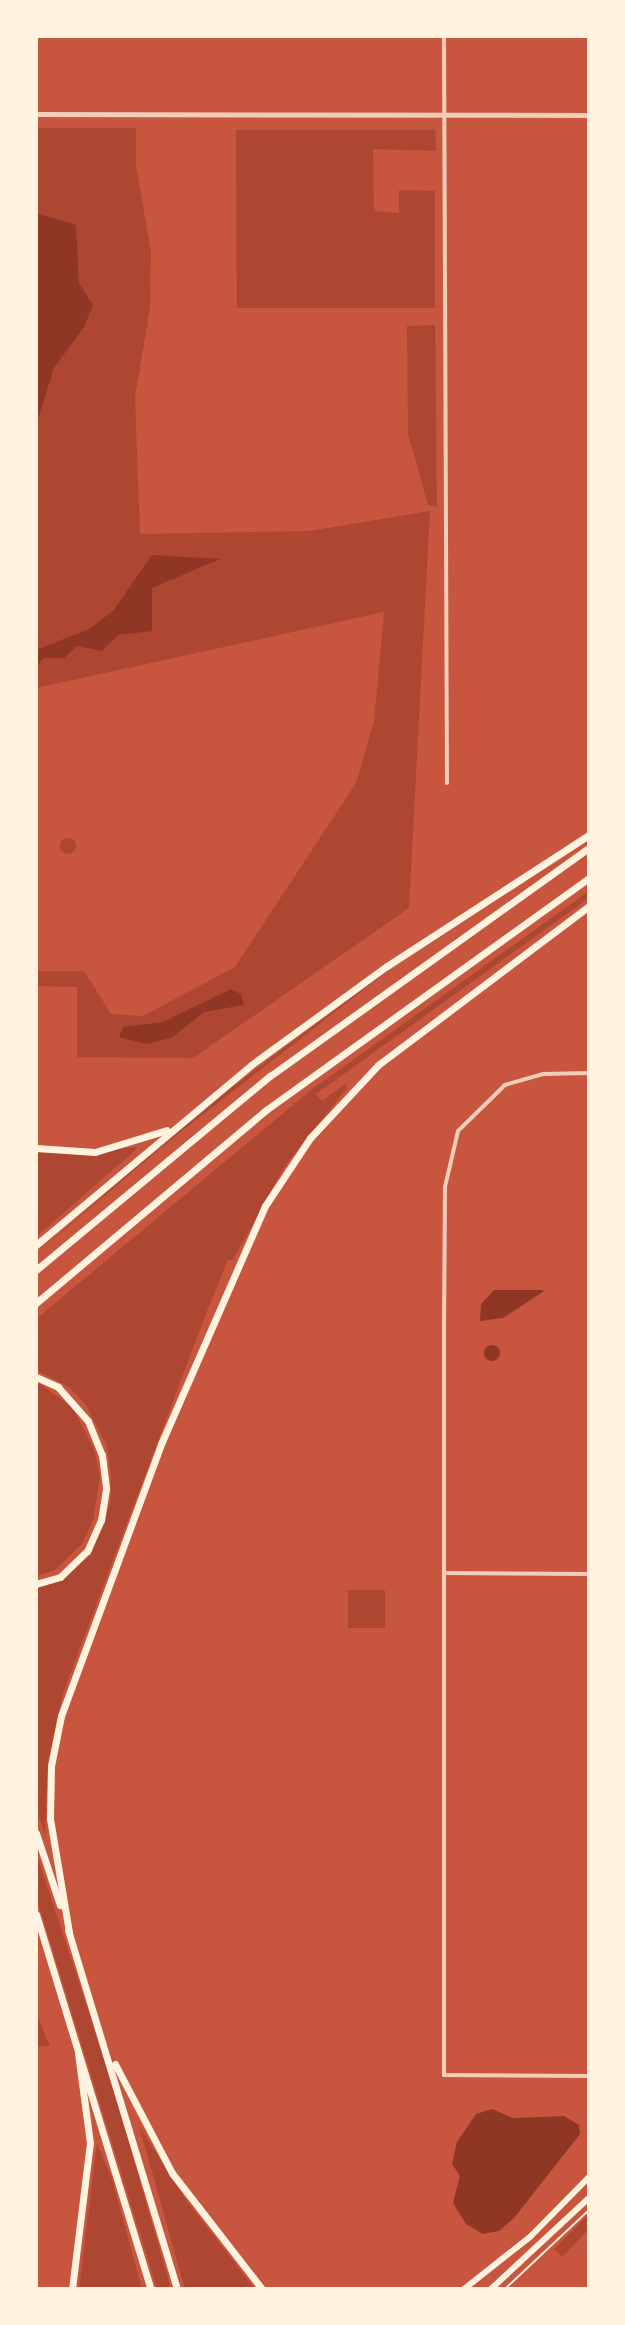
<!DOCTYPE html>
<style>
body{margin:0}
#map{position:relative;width:625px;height:2325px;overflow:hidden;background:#c8553d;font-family:Cabin,sans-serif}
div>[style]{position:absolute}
.green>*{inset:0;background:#ae4732;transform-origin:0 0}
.round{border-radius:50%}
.water>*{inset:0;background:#8f3625}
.path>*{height:1.5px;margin:-0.75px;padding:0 0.75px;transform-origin:0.75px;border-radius:0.75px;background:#fff3e0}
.minor>*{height:4px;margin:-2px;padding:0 2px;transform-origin:2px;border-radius:2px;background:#f1ccb7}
.tertiary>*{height:4.5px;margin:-2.25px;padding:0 2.25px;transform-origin:2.25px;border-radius:2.25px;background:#f1ccb7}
.primary>*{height:6px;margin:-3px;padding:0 3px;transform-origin:3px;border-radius:3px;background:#fff3e0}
.motorway>*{height:7px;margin:-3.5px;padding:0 3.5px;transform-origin:3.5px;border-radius:3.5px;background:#fff3e0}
span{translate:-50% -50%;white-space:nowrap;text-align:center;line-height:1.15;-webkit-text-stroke:6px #fff3e0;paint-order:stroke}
.frame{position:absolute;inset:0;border:38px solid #fff3e0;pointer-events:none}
</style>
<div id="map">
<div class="green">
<i style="clip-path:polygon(36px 128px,136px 128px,136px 166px,151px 251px,150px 308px,135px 397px,140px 534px,309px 531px,430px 511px,409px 908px,193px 1058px,77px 1057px,77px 987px,36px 986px,36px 971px,84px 971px,111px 1014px,143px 1016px,235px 967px,356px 783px,374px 721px,384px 612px,36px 688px)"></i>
<i style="clip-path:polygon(236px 130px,435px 130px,436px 151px,373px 149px,374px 211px,399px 213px,399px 190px,435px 191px,435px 308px,237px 308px)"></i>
<i style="clip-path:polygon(435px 325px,437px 507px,428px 505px,408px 434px,407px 326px)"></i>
<i class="round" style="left:60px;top:838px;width:16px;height:16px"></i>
<i style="clip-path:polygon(589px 891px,589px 898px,316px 1094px,322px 1101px,345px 1084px,347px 1088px,285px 1166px,233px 1260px,228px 1260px,207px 1311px,63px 1693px,48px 1761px,45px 1835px,36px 1808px,36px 1587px,60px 1580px,92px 1552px,111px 1500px,111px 1474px,107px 1446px,86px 1405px,69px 1387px,36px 1370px,36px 1319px,311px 1090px)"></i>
<i style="clip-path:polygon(399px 962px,169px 1141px,36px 1254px,196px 1114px)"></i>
<i style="clip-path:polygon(138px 1147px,131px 1154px,36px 1237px,36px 1150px,73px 1154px)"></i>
<i style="clip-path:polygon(36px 1381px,72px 1407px,94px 1449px,100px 1476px,93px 1521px,82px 1544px,55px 1570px,36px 1576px)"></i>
<i style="left:348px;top:1590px;width:37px;height:38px"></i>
<i style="clip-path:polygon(36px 1852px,109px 2074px,171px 2289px,157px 2289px,36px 1896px)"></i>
<i style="clip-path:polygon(36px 2013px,50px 2046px,36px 2047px)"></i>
<i style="clip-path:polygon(139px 2126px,186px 2200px,255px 2289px,185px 2289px)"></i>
<i style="clip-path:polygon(97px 2143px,112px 2179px,142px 2289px,79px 2289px)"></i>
<i style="clip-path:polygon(589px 2214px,589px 2229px,562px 2257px,554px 2249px)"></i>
</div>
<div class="water">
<i style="clip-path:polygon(36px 213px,76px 225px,79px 283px,93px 305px,84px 327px,54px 368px,36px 425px)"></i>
<i style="clip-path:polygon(152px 555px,220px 559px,152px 588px,152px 631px,118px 635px,102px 651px,77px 646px,64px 658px,44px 658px,36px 666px,36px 650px,89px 629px,113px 611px)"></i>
<i style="clip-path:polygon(231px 989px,241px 994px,244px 1005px,204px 1012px,171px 1038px,147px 1044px,119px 1037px,123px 1027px,163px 1022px)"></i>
<i style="clip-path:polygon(494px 1290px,541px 1290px,544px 1291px,503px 1318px,480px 1321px,481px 1304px)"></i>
<i class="round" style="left:484px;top:1345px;width:16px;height:16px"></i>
<i style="clip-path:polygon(492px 2109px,513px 2118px,564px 2116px,579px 2125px,580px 2134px,514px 2218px,499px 2231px,483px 2234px,466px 2224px,453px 2203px,460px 2176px,452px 2164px,457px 2142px,476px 2114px)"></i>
</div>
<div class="path">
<i style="left:505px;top:2289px;width:115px;rotate:-43.2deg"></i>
</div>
<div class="minor">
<i style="left:444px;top:36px;width:747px;rotate:89.77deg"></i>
<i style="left:589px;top:1073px;width:46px;rotate:178.8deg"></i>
<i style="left:543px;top:1074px;width:40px;rotate:164deg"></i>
<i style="left:505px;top:1085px;width:66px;rotate:135.6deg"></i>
<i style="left:458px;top:1131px;width:57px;rotate:103.1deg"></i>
<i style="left:445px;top:1187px;width:134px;rotate:90.4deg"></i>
<i style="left:444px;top:1321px;width:754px;rotate:90deg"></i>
<i style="left:444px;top:2075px;width:145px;rotate:0.4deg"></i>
<i style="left:444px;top:1573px;width:145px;rotate:0.4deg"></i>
</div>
<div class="tertiary">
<i style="left:36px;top:114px;width:553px;rotate:0.1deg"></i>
</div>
<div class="primary">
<i style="left:464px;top:2289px;width:85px;rotate:-38.3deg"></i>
<i style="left:531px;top:2236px;width:83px;rotate:-45.5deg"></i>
<i style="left:491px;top:2289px;width:134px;rotate:-42.9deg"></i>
</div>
<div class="motorway">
<i style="left:36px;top:1148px;width:59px;rotate:3.9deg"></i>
<i style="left:95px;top:1152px;width:75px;rotate:-17deg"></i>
<i style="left:36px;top:1245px;width:280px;rotate:-39.9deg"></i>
<i style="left:251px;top:1065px;width:168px;rotate:-36.1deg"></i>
<i style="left:387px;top:966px;width:241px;rotate:-33deg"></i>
<i style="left:36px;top:1270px;width:304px;rotate:-39.7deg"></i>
<i style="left:270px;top:1076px;width:392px;rotate:-35.6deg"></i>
<i style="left:36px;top:1303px;width:300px;rotate:-40deg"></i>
<i style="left:266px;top:1110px;width:398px;rotate:-35.7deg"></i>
<i style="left:36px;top:1377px;width:24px;rotate:24deg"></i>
<i style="left:58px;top:1387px;width:45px;rotate:48.6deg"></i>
<i style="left:88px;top:1421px;width:37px;rotate:68deg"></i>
<i style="left:102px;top:1455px;width:34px;rotate:83deg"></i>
<i style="left:106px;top:1489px;width:31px;rotate:99deg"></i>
<i style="left:101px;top:1520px;width:34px;rotate:114deg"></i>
<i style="left:87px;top:1551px;width:37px;rotate:136deg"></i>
<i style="left:60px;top:1577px;width:25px;rotate:164deg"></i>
<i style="left:36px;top:1833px;width:76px;rotate:71.6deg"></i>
<i style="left:36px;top:1914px;width:392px;rotate:73deg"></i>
<i style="left:68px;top:1930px;width:375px;rotate:73.1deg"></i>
<i style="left:69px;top:1932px;width:115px;rotate:-99.5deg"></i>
<i style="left:50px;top:1819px;width:53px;rotate:-88.9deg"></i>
<i style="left:51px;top:1766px;width:51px;rotate:-78.7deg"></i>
<i style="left:61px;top:1716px;width:290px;rotate:-69.8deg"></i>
<i style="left:161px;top:1444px;width:260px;rotate:-66.4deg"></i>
<i style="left:265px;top:1206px;width:82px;rotate:-56.5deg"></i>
<i style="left:310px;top:1138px;width:100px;rotate:-47deg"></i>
<i style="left:378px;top:1065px;width:264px;rotate:-37deg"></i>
<i style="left:115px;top:2064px;width:123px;rotate:62.4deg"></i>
<i style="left:172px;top:2173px;width:147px;rotate:52.2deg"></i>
<i style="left:72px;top:2289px;width:147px;rotate:-83deg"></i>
<i style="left:90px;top:2143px;width:91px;rotate:-97.6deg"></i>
</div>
<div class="frame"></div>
</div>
